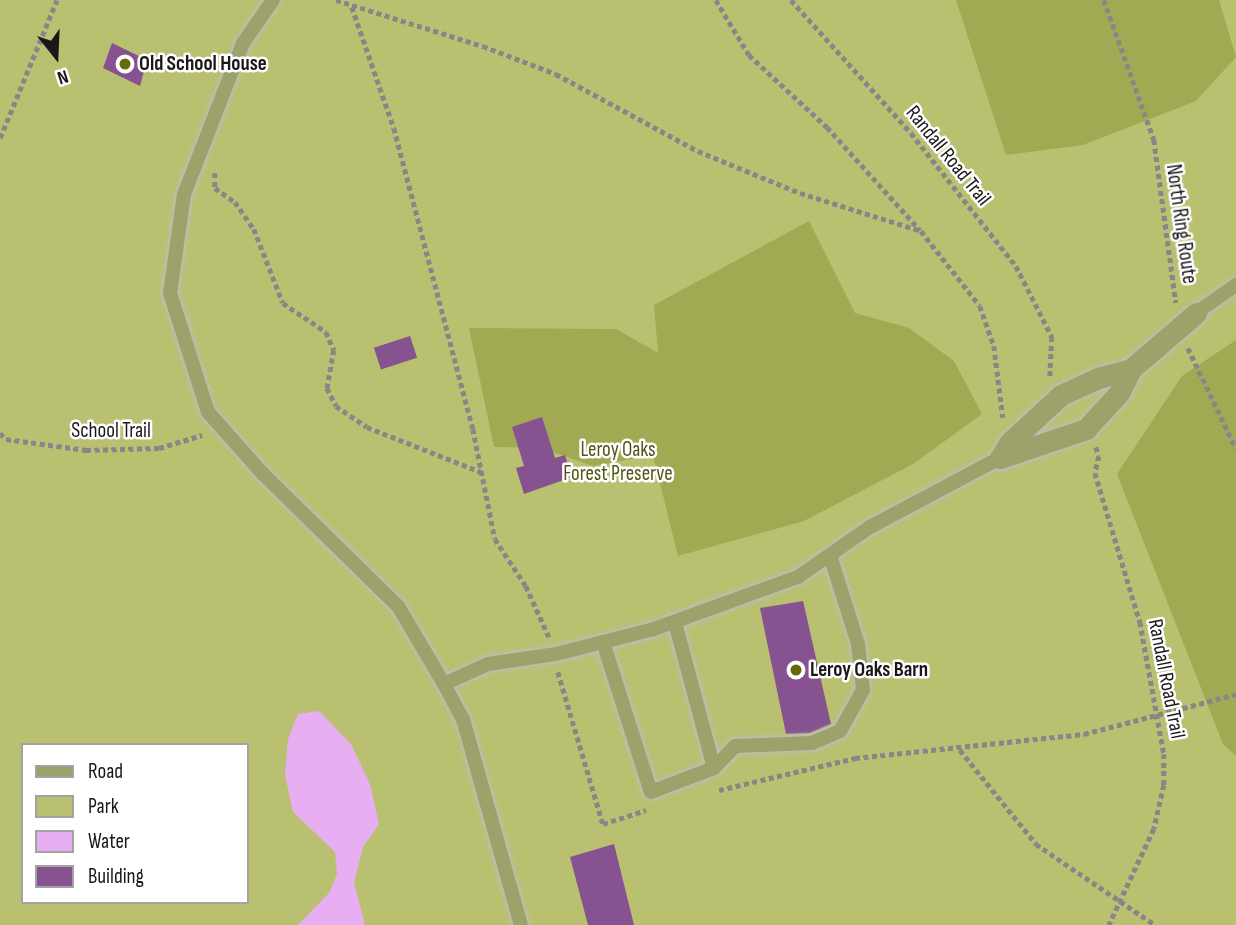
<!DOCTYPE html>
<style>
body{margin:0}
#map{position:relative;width:1236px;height:925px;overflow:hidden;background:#e5e0e5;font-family:"Sofia Sans Condensed",sans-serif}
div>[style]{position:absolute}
.green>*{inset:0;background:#b9c171}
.forest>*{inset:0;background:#a1a952}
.water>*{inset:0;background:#e7aef1}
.building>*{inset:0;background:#865290;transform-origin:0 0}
.path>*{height:4.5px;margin-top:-2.25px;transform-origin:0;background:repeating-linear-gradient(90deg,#898589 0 5px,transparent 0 8.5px)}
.roads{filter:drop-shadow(0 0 2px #c0bcc0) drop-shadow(0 0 2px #c0bcc0)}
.service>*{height:14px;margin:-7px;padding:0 7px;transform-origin:7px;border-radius:7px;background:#9ca26a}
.minor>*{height:21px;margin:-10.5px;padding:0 10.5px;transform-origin:10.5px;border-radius:10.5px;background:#9ca26a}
.dots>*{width:19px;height:19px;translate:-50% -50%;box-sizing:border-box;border:4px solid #fff;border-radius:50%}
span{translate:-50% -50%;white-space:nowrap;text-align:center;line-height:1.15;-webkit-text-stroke:5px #fff;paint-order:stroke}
.poi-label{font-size:21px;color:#191719;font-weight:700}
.left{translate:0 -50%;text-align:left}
.street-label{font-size:21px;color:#191719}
.park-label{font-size:21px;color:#515617}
.legend{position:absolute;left:21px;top:743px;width:228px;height:161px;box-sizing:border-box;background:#fff;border:2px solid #a3a2a3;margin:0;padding:9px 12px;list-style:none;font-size:21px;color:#191719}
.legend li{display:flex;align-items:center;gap:14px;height:35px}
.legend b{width:35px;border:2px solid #a3a2a3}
.north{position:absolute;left:21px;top:21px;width:70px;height:70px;-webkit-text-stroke:5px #fff;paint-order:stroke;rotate:162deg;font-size:19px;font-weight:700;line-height:28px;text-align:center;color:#191719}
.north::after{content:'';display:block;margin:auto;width:24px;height:32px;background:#191719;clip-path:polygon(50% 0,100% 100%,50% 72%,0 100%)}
</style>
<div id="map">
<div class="green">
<i style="clip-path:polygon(evenodd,0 0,1236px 0,1236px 925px,0 925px,0 0,23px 745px,247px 745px,247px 902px,23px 902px,23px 745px)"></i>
</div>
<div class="forest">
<i style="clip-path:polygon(956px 0,1219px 0,1236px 57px,1196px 101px,1083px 145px,1006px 155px)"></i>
<i style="clip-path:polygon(809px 221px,855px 313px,909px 328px,954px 361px,982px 414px,913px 464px,804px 521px,678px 556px,653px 455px,593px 466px,541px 448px,494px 447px,469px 328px,616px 329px,658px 353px,654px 305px)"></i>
<i style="clip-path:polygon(1236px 340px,1236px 756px,1223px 744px,1117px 474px,1182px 376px)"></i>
</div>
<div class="water">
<i style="clip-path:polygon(319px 711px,351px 744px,370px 784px,379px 824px,363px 847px,354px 883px,365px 925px,298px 925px,329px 893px,337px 874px,335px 852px,293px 812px,285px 775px,288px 739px,298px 714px)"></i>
</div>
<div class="building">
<i style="clip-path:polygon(112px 43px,147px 60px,140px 86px,103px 68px)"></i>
<i style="left:410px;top:336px;width:23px;height:38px;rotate:72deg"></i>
<i style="clip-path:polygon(542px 417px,555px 458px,565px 455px,572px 477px,524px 494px,516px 468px,524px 466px,512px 427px)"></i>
<i style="clip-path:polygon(803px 601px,831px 724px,810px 733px,786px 734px,760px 608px)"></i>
<i style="clip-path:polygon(614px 844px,634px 925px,588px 925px,570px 857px)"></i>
</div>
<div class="path">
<i style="left:336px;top:0;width:154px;rotate:17.4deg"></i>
<i style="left:483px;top:46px;width:78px;rotate:21deg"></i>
<i style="left:556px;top:74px;width:162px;rotate:28.5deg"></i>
<i style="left:698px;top:151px;width:110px;rotate:22.4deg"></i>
<i style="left:800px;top:193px;width:127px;rotate:17.4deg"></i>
<i style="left:921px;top:231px;width:95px;rotate:51.8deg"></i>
<i style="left:980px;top:306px;width:42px;rotate:70.7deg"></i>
<i style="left:994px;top:346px;width:72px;rotate:82.8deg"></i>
<i style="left:716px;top:0;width:64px;rotate:59deg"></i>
<i style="left:749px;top:55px;width:106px;rotate:42.7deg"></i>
<i style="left:827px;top:127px;width:139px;rotate:47.9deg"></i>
<i style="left:791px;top:0;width:179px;rotate:47.9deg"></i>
<i style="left:911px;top:133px;width:169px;rotate:51.7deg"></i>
<i style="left:1016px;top:266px;width:80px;rotate:63.1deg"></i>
<i style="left:1052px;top:337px;width:40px;rotate:92.9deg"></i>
<i style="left:1104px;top:0;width:149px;rotate:70.3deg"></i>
<i style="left:1154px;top:140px;width:164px;rotate:82.3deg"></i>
<i style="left:352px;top:7px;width:128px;rotate:70.9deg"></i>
<i style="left:394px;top:128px;width:311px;rotate:75.3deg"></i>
<i style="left:473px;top:429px;width:112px;rotate:78.7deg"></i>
<i style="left:495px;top:539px;width:56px;rotate:56.6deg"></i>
<i style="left:526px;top:586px;width:56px;rotate:65.7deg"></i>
<i style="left:0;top:138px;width:149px;rotate:-67.6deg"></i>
<i style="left:215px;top:173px;width:15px;rotate:90deg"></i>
<i style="left:215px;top:188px;width:24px;rotate:35deg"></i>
<i style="left:235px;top:202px;width:33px;rotate:55deg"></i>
<i style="left:254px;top:229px;width:79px;rotate:68.6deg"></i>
<i style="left:283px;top:303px;width:52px;rotate:34deg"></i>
<i style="left:326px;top:332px;width:20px;rotate:66deg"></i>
<i style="left:334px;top:350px;width:39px;rotate:100deg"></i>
<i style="left:327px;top:388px;width:20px;rotate:63deg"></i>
<i style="left:336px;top:406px;width:37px;rotate:34deg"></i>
<i style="left:367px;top:427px;width:123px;rotate:21.5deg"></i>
<i style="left:1188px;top:348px;width:111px;rotate:64.4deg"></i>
<i style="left:0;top:433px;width:8px;rotate:45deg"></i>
<i style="left:6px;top:439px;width:81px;rotate:7.8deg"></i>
<i style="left:86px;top:450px;width:73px;rotate:-1.6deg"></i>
<i style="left:159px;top:448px;width:45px;rotate:-16.8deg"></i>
<i style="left:1096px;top:447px;width:9px;rotate:72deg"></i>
<i style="left:1099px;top:456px;width:17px;rotate:103deg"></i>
<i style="left:1095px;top:473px;width:156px;rotate:73.2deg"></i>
<i style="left:1140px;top:622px;width:134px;rotate:79.7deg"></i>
<i style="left:1164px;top:754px;width:31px;rotate:90deg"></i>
<i style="left:1164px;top:785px;width:45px;rotate:102.8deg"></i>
<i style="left:1154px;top:829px;width:106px;rotate:115.1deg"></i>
<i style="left:558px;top:672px;width:159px;rotate:73.5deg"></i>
<i style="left:603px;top:824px;width:45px;rotate:-18deg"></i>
<i style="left:960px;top:750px;width:121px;rotate:51deg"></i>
<i style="left:1036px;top:844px;width:144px;rotate:34.2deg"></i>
<i style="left:719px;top:790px;width:140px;rotate:-13.2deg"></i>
<i style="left:855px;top:758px;width:230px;rotate:-6deg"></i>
<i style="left:1084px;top:734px;width:157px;rotate:-14.7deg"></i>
</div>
<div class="roads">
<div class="service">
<i style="left:273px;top:0;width:52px;rotate:124.9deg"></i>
<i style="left:243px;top:43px;width:162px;rotate:111.3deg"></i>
<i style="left:184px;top:194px;width:100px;rotate:98deg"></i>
<i style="left:170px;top:293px;width:125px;rotate:72.3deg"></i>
<i style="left:208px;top:412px;width:83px;rotate:48.4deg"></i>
<i style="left:263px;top:474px;width:189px;rotate:44.4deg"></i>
<i style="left:398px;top:606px;width:91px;rotate:59.5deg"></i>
<i style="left:444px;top:684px;width:48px;rotate:-24.4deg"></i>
<i style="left:488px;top:664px;width:69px;rotate:-8.4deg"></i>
<i style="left:556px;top:654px;width:101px;rotate:-14.3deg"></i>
<i style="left:654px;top:629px;width:153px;rotate:-19.9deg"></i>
<i style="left:798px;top:577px;width:88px;rotate:-34.8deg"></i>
<i style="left:870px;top:527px;width:147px;rotate:-28deg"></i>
<i style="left:1196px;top:313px;width:49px;rotate:-35deg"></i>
<i style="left:603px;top:642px;width:157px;rotate:72.3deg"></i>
<i style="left:651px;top:792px;width:67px;rotate:-20.9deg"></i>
<i style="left:714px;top:768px;width:151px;rotate:-105deg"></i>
<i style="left:444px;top:684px;width:40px;rotate:62deg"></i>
<i style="left:463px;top:719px;width:214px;rotate:74.3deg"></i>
<i style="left:714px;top:768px;width:30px;rotate:-46deg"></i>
<i style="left:735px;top:746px;width:77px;rotate:-2.2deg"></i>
<i style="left:812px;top:743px;width:30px;rotate:-23deg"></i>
<i style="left:840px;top:731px;width:47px;rotate:-60.7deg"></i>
<i style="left:863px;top:690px;width:46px;rotate:-96.2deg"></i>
<i style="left:858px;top:644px;width:93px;rotate:-107.5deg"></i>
</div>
<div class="minor">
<i style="left:1000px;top:458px;width:91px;rotate:-18.6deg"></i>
<i style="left:1086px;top:429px;width:49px;rotate:-47.5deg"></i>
<i style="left:1119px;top:393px;width:27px;rotate:-63deg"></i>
<i style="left:1131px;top:369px;width:86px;rotate:-40.7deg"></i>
<i style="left:1000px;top:458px;width:19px;rotate:-58deg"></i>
<i style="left:1010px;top:442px;width:69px;rotate:-42.7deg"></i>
<i style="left:1061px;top:395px;width:41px;rotate:-24.7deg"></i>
<i style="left:1098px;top:378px;width:34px;rotate:-15deg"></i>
</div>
</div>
<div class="dots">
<i style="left:125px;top:64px;background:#646a0b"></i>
<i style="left:796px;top:670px;background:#646a0b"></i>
</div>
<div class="poi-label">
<span class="left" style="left:139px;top:64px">Old School House</span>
<span class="left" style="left:810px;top:670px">Leroy Oaks Barn</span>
</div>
<div class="street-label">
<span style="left:948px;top:156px;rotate:51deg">Randall Road Trail</span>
<span style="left:1181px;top:224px;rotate:82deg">North Ring Route</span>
<span style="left:111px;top:431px">School Trail</span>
<span style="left:1166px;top:679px;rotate:79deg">Randall Road Trail</span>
</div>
<div class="park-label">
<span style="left:618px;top:462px">Leroy Oaks<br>Forest Preserve</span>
</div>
<ul class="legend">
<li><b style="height:9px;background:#9ca26a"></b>Road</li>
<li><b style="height:19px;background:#b9c171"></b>Park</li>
<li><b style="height:19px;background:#e7aef1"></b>Water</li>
<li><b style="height:19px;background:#865290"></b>Building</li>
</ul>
<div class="north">N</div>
</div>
